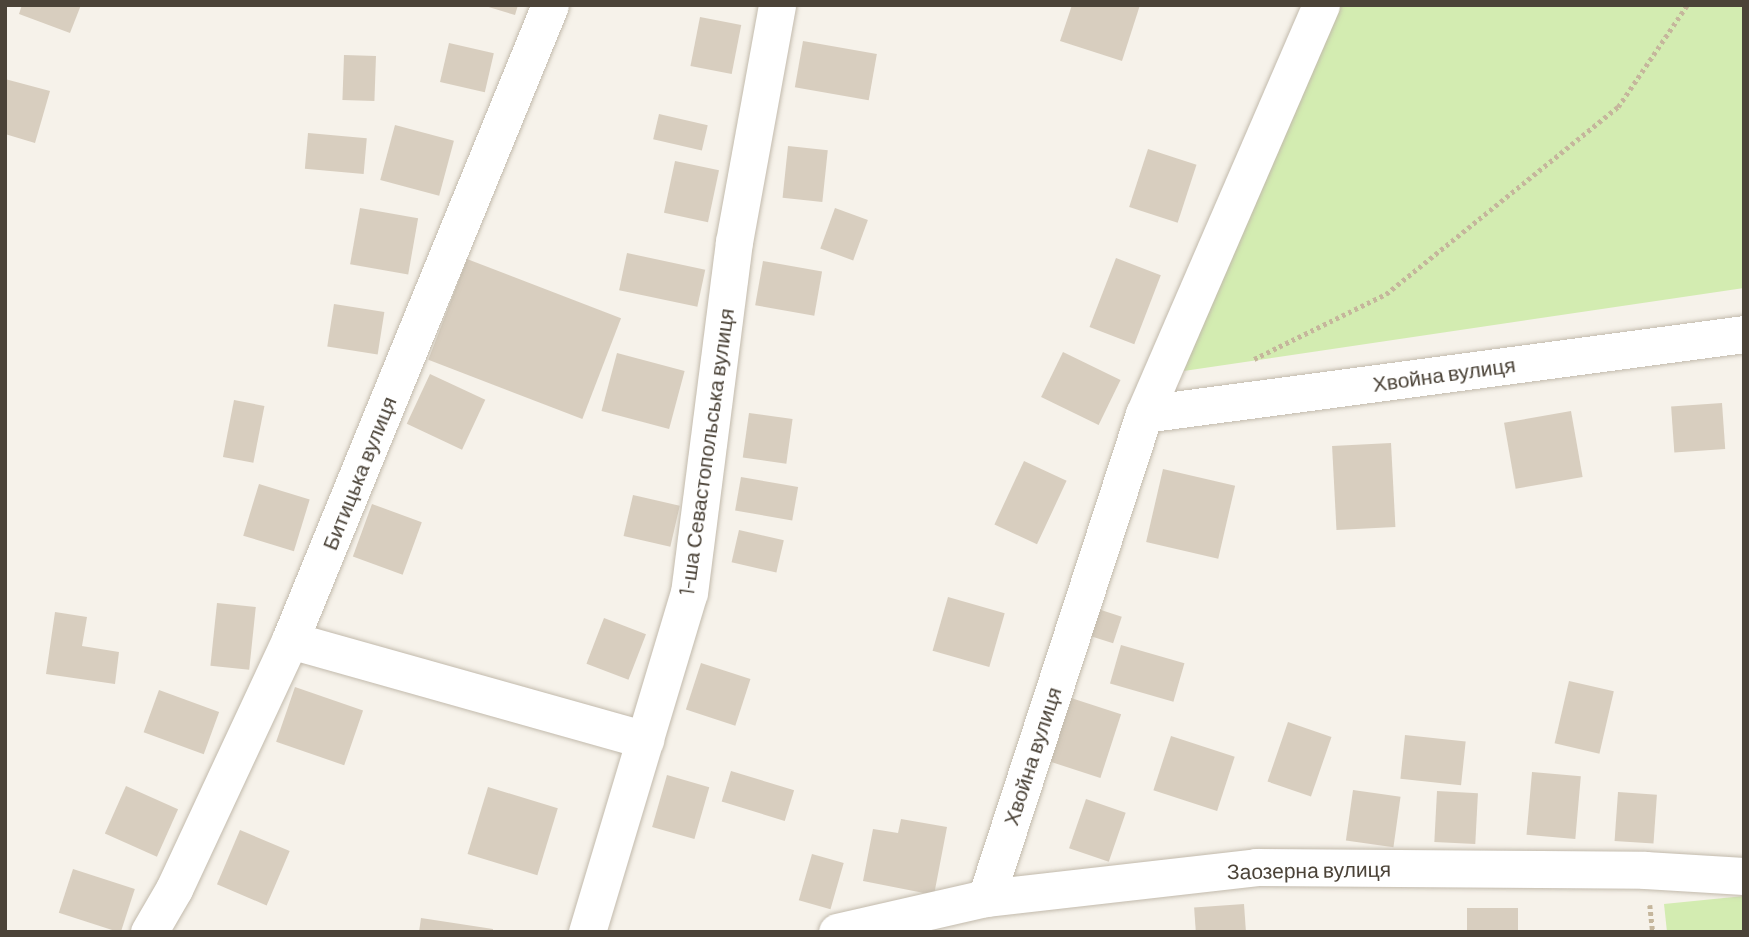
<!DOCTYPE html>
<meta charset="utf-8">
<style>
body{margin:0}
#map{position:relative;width:1749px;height:937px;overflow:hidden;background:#f6f2ea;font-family:Barlow,sans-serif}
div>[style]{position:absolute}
.green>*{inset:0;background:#d3ecb1}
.building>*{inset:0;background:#d8cebf;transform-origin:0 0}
.path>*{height:4.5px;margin-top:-2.25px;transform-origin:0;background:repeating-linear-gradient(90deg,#c5b69c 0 3.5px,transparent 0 7px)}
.roads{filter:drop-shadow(0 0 2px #c2baac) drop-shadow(0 0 2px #c2baac)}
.minor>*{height:37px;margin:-18.5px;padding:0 18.5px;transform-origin:18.5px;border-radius:18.5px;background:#fff}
span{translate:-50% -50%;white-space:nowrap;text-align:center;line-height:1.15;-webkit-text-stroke:5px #fff;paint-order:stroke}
.street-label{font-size:21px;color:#4b4338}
.frame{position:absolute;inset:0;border:7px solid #4b4338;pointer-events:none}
</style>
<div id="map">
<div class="green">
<i style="clip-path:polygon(1339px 5px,1744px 5px,1744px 288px,1177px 372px)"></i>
<i style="clip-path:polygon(1744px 896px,1744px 932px,1667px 932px,1664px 904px)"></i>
</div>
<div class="building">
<i style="clip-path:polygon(22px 5px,81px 5px,70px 33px,19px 14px)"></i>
<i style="clip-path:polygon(482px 5px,518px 5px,515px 15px)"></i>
<i style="clip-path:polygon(1072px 5px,1140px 5px,1122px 61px,1060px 41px)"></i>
<i style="left:700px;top:17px;width:42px;height:50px;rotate:11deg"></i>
<i style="left:803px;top:41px;width:75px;height:47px;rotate:10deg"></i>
<i style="left:449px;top:43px;width:46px;height:40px;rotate:13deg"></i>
<i style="left:344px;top:55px;width:32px;height:45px;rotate:2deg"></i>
<i style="clip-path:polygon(5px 79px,50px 91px,35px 143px,5px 134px)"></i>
<i style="left:659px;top:114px;width:50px;height:26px;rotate:13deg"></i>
<i style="left:395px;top:125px;width:61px;height:57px;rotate:15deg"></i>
<i style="left:308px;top:133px;width:59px;height:36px;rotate:5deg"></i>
<i style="left:788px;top:146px;width:40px;height:52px;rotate:6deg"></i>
<i style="left:1148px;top:149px;width:51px;height:61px;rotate:18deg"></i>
<i style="left:675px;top:161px;width:45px;height:53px;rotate:12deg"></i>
<i style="left:360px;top:208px;width:59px;height:57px;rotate:10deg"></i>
<i style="left:835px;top:208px;width:35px;height:43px;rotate:20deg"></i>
<i style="left:627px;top:253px;width:80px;height:38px;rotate:12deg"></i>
<i style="left:1116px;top:258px;width:48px;height:74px;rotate:21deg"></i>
<i style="left:467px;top:259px;width:165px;height:108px;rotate:21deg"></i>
<i style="left:763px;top:261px;width:60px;height:45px;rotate:10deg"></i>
<i style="left:334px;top:304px;width:51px;height:43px;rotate:9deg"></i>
<i style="left:1063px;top:352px;width:64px;height:50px;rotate:26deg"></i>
<i style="left:617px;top:353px;width:70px;height:60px;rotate:15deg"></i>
<i style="left:430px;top:374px;width:61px;height:55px;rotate:25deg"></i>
<i style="left:234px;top:400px;width:31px;height:58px;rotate:11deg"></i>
<i style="left:1722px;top:403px;width:46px;height:51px;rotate:86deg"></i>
<i style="left:1571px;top:411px;width:67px;height:68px;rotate:80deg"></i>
<i style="left:749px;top:413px;width:44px;height:45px;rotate:8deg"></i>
<i style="left:1391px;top:443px;width:84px;height:59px;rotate:87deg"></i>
<i style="left:1024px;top:461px;width:47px;height:70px;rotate:25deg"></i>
<i style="left:1163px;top:469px;width:74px;height:75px;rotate:13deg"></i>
<i style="left:741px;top:477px;width:58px;height:34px;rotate:10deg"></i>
<i style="left:259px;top:484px;width:53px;height:54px;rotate:17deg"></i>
<i style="left:633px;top:495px;width:48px;height:42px;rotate:13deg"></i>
<i style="left:372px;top:504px;width:53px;height:56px;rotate:20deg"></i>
<i style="left:739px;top:530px;width:46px;height:33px;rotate:13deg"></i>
<i style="left:948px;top:597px;width:59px;height:56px;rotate:16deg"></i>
<i style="left:217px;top:603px;width:39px;height:63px;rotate:6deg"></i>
<i style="left:1098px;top:609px;width:25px;height:28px;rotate:18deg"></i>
<i style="clip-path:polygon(55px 612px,87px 617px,82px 646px,119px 652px,115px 684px,46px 674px)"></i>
<i style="left:604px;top:618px;width:45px;height:49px;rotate:21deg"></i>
<i style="left:1121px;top:645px;width:66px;height:40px;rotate:16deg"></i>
<i style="left:701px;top:663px;width:52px;height:49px;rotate:18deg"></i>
<i style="left:1569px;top:681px;width:46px;height:64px;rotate:13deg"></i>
<i style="left:295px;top:687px;width:72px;height:58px;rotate:19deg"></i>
<i style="left:159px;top:690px;width:64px;height:45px;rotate:20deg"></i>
<i style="left:1065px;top:696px;width:59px;height:67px;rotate:18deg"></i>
<i style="left:1288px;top:722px;width:46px;height:63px;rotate:19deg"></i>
<i style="left:1405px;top:735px;width:61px;height:44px;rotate:6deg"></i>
<i style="left:1171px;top:736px;width:67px;height:57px;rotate:18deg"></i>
<i style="left:731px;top:771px;width:66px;height:32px;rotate:17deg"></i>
<i style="left:1532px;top:772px;width:49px;height:63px;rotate:5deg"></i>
<i style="left:667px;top:775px;width:44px;height:54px;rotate:16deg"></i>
<i style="left:126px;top:786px;width:57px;height:52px;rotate:24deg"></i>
<i style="left:488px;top:787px;width:73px;height:70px;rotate:17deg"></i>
<i style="left:1353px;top:790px;width:48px;height:51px;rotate:8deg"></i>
<i style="left:1437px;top:791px;width:41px;height:51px;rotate:3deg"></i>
<i style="left:1618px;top:792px;width:39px;height:49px;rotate:4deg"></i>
<i style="left:1086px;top:799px;width:42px;height:52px;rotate:19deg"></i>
<i style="clip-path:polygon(901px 819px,947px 827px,934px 895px,863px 881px,873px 829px,898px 833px)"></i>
<i style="left:240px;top:830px;width:54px;height:59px;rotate:23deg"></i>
<i style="left:812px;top:854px;width:33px;height:48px;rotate:16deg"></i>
<i style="left:73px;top:869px;width:65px;height:46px;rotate:18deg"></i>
<i style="left:1244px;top:904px;width:28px;height:50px;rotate:86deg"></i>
<i style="left:1518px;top:908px;width:24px;height:51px;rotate:90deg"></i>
<i style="clip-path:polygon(421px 918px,493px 929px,493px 932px,419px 932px)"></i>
</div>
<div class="path">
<i style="left:1254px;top:359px;width:147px;rotate:-26.2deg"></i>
<i style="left:1386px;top:294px;width:298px;rotate:-38.9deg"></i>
<i style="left:1618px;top:107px;width:123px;rotate:-55.9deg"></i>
<i style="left:1650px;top:905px;width:27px;rotate:84deg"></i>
</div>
<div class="roads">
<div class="minor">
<i style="left:1144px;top:414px;width:605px;rotate:-7.59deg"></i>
<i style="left:290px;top:640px;width:369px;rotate:15.7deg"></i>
<i style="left:986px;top:898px;width:509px;rotate:-71.92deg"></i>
<i style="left:1144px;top:414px;width:446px;rotate:-66.6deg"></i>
<i style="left:149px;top:932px;width:50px;rotate:-59.8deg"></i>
<i style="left:174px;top:889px;width:275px;rotate:-65deg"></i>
<i style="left:290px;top:640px;width:686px;rotate:-67.73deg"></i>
<i style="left:587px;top:932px;width:354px;rotate:-73.3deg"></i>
<i style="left:689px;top:593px;width:354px;rotate:-82.7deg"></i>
<i style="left:734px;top:242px;width:241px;rotate:-79.7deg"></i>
<i style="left:837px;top:932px;width:153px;rotate:-12.9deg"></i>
<i style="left:986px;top:898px;width:272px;rotate:-6.5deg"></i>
<i style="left:1256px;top:867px;width:389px;rotate:0.4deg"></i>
<i style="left:1645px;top:870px;width:99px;rotate:3.5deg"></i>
</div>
</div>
<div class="street-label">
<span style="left:1444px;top:374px;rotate:-8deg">Хвойна вулиця</span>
<span style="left:706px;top:452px;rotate:-82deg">1-ша Севастопольська вулиця</span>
<span style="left:359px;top:473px;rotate:-68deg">Битицька вулиця</span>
<span style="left:1032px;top:756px;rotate:-72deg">Хвойна вулиця</span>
<span style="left:1309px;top:870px;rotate:-1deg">Заозерна вулиця</span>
</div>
<div class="frame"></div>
</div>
